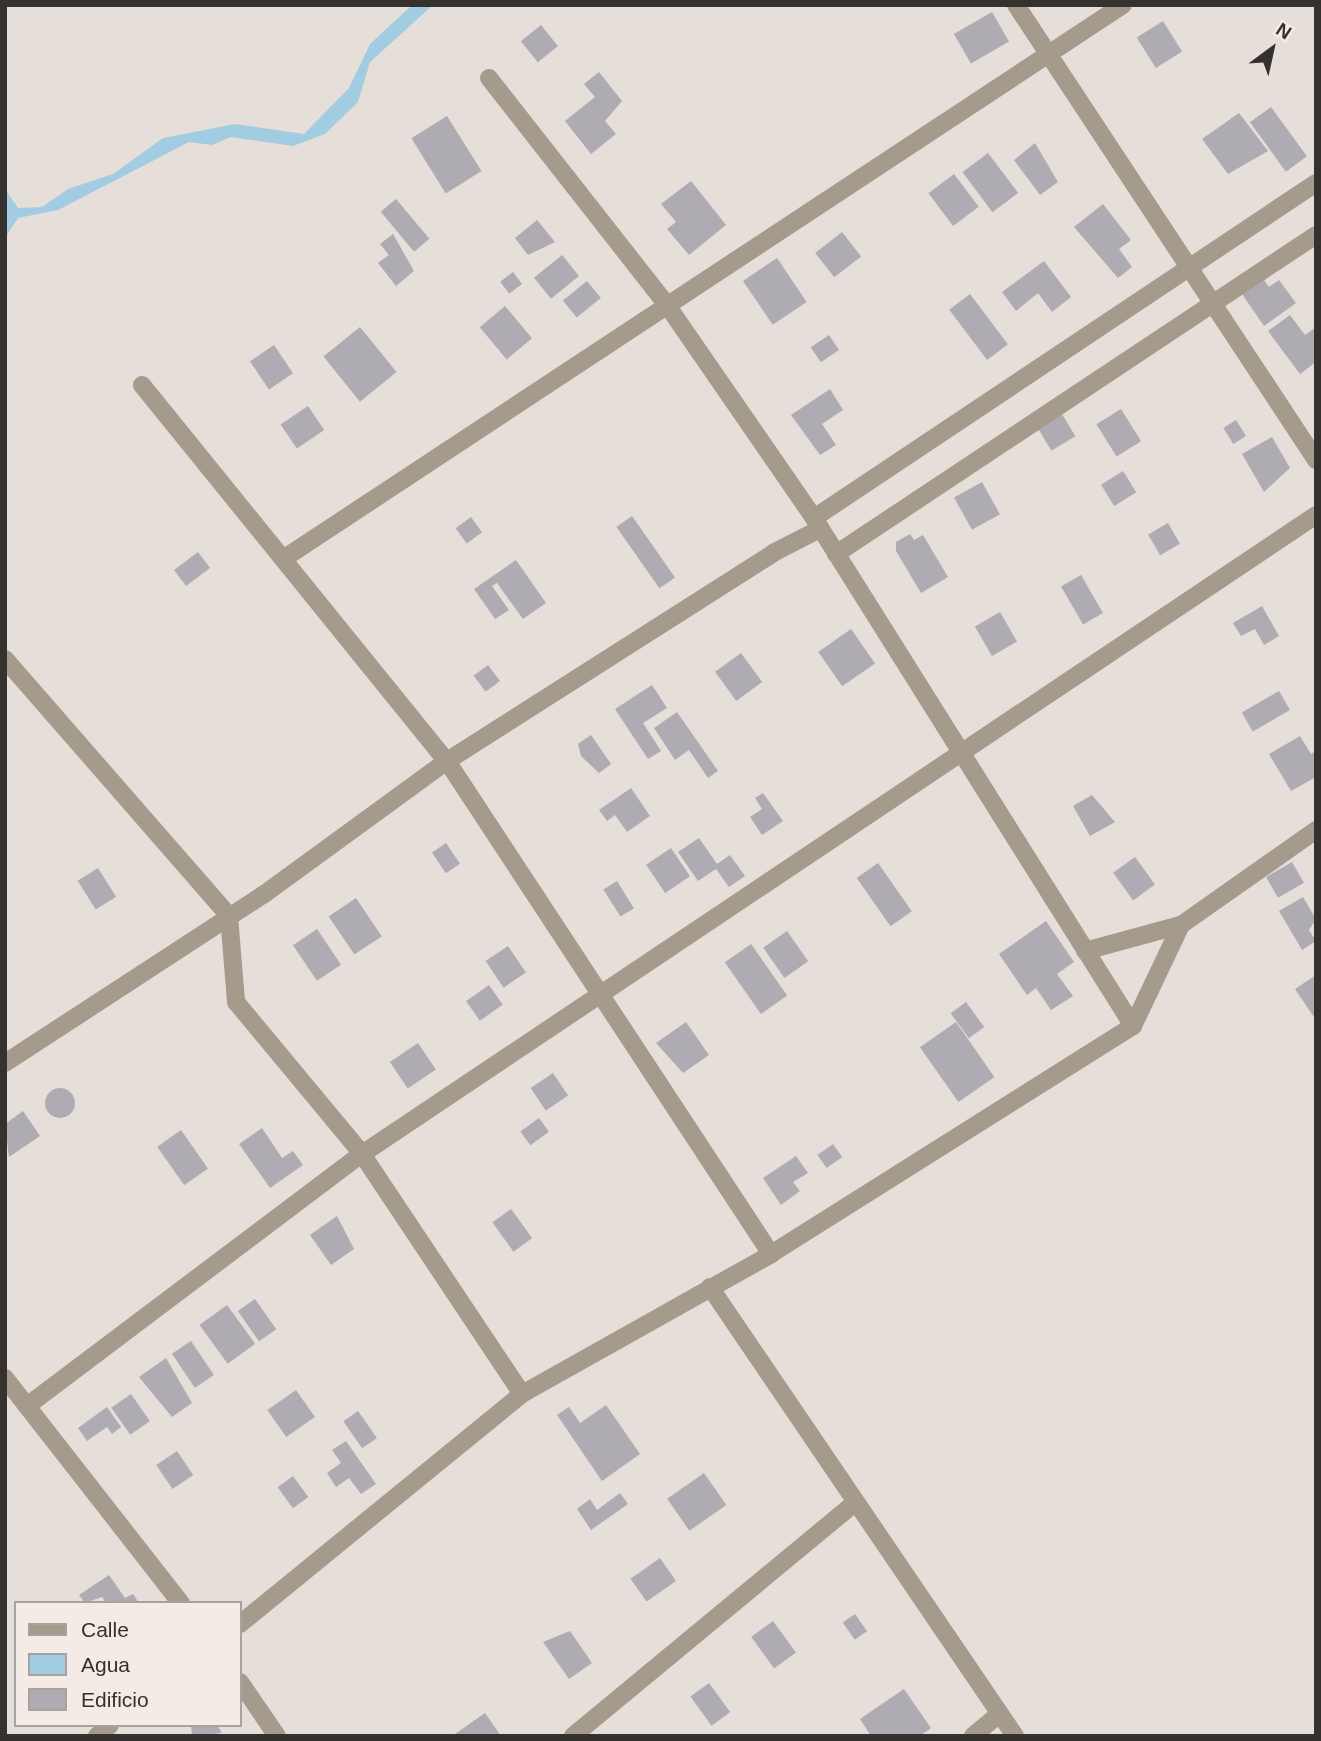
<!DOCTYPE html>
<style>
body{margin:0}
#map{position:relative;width:1321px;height:1741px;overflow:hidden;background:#e6ded8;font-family:Helvetica,sans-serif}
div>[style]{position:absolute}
.water>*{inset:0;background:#a1cce2}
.building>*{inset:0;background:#aeabb3;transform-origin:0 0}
.round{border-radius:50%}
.minor>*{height:18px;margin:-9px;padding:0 9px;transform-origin:9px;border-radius:9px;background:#a59b8c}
span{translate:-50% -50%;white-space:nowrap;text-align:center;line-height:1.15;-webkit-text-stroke:7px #f4ebe6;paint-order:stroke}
.frame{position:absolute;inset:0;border:7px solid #35312f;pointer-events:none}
.legend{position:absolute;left:14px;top:1601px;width:228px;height:126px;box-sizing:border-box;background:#f4ebe6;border:2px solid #a8a19d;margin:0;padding:9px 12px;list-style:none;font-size:21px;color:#35312f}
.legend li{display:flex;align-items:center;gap:14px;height:35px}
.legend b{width:35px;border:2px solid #a8a19d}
.north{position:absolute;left:1237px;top:14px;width:70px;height:70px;-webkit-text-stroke:5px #f4ebe6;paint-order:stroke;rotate:33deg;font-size:19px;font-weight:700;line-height:28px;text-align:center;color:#35312f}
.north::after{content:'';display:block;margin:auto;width:24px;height:32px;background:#35312f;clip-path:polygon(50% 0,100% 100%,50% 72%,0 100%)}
</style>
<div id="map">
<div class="water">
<i style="clip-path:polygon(412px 5px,433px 5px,370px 62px,358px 102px,325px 134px,293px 146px,231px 137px,212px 145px,189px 142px,58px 210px,18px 218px,5px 238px,5px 189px,18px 208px,42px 207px,68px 189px,113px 174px,163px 138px,235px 124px,304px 134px,349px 88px,370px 44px)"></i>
</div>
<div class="building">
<i style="left:992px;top:12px;width:34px;height:44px;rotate:60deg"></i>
<i style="left:1163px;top:21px;width:36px;height:31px;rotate:58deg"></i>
<i style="left:541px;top:25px;width:27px;height:26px;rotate:51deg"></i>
<i style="clip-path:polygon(599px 72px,622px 101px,605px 121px,616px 134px,591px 154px,565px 121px,595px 97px,584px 84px)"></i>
<i style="left:1271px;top:107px;width:61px;height:26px;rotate:54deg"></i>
<i style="clip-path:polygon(1239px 113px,1268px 151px,1228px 174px,1202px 139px)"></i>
<i style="left:447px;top:116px;width:65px;height:42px;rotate:58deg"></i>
<i style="clip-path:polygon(1035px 143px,1058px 182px,1040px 195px,1014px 160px)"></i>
<i style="left:988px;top:153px;width:50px;height:32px;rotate:53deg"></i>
<i style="left:954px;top:174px;width:41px;height:32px;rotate:53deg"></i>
<i style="clip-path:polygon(691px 181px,726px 225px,689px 255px,667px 229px,676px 222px,661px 204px)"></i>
<i style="left:396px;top:199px;width:52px;height:20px;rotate:50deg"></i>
<i style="clip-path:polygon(1103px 204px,1131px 240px,1119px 249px,1132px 267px,1118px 278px,1074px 227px)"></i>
<i style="clip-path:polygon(537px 220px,555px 242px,528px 255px,515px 238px)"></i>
<i style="left:842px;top:232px;width:31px;height:34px;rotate:52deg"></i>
<i style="clip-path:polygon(393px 234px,414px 271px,396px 286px,378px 263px,389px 255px,380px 244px)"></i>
<i style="left:562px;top:255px;width:27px;height:36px;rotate:51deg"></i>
<i style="left:777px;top:258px;width:53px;height:41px;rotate:56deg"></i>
<i style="clip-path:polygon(1044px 261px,1071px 297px,1052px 312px,1038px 293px,1016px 311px,1002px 292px)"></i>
<i style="left:513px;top:272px;width:15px;height:16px;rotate:53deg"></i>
<i style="clip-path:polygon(1264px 280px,1269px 287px,1279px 280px,1296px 303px,1264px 326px,1242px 294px)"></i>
<i style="left:587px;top:281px;width:22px;height:31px;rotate:51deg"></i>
<i style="left:970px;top:294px;width:63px;height:26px;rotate:53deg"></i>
<i style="left:505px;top:306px;width:42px;height:33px;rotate:50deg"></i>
<i style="clip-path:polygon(1290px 315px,1305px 335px,1316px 327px,1316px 362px,1300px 374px,1268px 331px)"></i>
<i style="left:360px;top:327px;width:58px;height:47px;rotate:51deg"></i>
<i style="left:829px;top:335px;width:18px;height:22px;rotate:56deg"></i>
<i style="left:274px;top:345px;width:34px;height:29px;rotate:56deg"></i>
<i style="clip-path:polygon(830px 389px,843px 410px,822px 424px,836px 445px,820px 455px,791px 415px)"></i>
<i style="left:308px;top:406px;width:29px;height:33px;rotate:56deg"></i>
<i style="left:1121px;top:409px;width:38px;height:29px;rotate:58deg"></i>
<i style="left:1062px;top:414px;width:26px;height:28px;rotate:59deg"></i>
<i style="left:1236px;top:420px;width:19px;height:15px;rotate:58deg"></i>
<i style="clip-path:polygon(1272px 437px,1290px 468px,1264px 492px,1242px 454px)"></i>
<i style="left:1123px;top:471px;width:25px;height:26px;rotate:58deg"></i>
<i style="left:982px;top:482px;width:37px;height:32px;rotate:61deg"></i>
<i style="left:632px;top:516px;width:75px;height:19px;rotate:55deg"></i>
<i style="left:471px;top:517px;width:19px;height:19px;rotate:54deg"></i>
<i style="left:1168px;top:523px;width:24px;height:23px;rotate:60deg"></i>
<i style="clip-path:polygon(910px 534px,914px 540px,923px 535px,948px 577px,921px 593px,896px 551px,896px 542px)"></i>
<i style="left:198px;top:552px;width:20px;height:30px;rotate:53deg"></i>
<i style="clip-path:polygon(516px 560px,546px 603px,523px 619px,497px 583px,492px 586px,509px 610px,495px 619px,474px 589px)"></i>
<i style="left:1081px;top:575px;width:44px;height:23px;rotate:60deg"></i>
<i style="clip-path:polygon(1262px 606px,1279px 636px,1264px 645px,1255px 629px,1241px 636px,1233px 623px)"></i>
<i style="left:1000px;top:612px;width:34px;height:29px;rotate:60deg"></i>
<i style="left:851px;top:629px;width:42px;height:40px;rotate:55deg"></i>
<i style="left:741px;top:653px;width:36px;height:32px;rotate:54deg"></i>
<i style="left:488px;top:665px;width:20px;height:18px;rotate:53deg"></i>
<i style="clip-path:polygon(652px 685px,667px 708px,643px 723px,661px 751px,648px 759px,615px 709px)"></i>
<i style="left:1279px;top:691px;width:22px;height:43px;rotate:60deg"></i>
<i style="clip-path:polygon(677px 712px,718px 771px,708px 778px,689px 750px,675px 760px,654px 728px)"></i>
<i style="clip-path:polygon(591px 735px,611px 764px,599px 773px,581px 756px,578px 744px)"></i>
<i style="clip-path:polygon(1300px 736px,1311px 754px,1316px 751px,1316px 777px,1291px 791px,1269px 754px)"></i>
<i style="clip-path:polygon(631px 788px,650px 816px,627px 832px,615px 815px,607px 821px,599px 810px)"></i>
<i style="clip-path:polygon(763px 793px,783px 821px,762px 835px,750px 817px,762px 809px,755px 798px)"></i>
<i style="clip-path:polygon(1092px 795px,1115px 822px,1090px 836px,1073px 806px)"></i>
<i style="clip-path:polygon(699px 838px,717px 864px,730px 855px,745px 876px,729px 887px,716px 869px,698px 881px,678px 852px)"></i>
<i style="left:446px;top:843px;width:25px;height:17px;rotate:56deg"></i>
<i style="left:671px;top:848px;width:34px;height:30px;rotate:56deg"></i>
<i style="left:1135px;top:857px;width:34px;height:27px;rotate:54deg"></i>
<i style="left:1292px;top:862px;width:24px;height:30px;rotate:60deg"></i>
<i style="left:878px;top:863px;width:59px;height:26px;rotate:55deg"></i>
<i style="left:98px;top:868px;width:34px;height:24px;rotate:58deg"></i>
<i style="left:617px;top:881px;width:32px;height:16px;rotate:58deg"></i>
<i style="clip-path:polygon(1303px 897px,1316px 919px,1309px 930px,1316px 941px,1302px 950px,1279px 911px)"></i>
<i style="left:356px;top:898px;width:46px;height:33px;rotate:56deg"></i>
<i style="clip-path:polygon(1046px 921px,1074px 962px,1057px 974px,1073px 996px,1051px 1010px,1036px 988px,1027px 995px,999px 954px)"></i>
<i style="left:317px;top:929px;width:43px;height:29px;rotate:56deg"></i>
<i style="left:787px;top:931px;width:37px;height:29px;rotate:55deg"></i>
<i style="left:751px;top:944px;width:63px;height:32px;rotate:55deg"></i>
<i style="left:508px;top:946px;width:32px;height:27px;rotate:56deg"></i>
<i style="clip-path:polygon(1316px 975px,1316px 1020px,1295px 989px)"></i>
<i style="left:489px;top:985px;width:24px;height:28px;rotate:55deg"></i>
<i style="left:966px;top:1002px;width:31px;height:19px;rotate:54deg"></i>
<i style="clip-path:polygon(686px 1022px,709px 1055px,683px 1073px,656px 1043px)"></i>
<i style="left:956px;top:1022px;width:67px;height:44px;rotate:55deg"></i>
<i style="left:418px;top:1043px;width:32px;height:34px;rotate:56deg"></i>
<i style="left:553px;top:1073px;width:27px;height:27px;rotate:56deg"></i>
<i class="round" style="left:45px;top:1088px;width:30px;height:30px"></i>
<i style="clip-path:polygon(23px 1111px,40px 1136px,9px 1157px,5px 1124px)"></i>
<i style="left:539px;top:1118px;width:17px;height:23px;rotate:54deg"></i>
<i style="clip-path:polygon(262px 1128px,282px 1158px,293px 1151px,303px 1165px,270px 1188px,239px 1144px)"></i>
<i style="left:181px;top:1130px;width:47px;height:29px;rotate:55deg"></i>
<i style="left:833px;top:1144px;width:16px;height:19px;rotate:55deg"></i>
<i style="clip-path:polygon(796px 1156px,808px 1173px,793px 1182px,800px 1191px,781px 1205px,763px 1178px)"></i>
<i style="left:511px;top:1209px;width:36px;height:23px;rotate:54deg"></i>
<i style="clip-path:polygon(337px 1216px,354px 1249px,331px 1265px,310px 1235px)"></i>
<i style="left:255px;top:1299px;width:37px;height:21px;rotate:55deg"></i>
<i style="left:227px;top:1305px;width:48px;height:34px;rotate:54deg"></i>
<i style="left:191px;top:1341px;width:41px;height:23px;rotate:56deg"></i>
<i style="clip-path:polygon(166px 1358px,192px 1403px,172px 1417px,139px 1377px)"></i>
<i style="left:296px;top:1390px;width:33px;height:35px;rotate:55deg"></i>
<i style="left:131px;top:1394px;width:33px;height:24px;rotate:55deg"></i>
<i style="clip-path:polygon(606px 1405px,640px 1454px,602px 1481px,557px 1415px,569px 1407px,580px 1423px)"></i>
<i style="clip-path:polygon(107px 1407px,121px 1427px,112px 1434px,107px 1427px,87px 1441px,78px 1428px)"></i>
<i style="left:358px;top:1411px;width:33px;height:18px;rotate:55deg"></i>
<i style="clip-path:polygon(346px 1441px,376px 1484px,361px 1494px,349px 1478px,336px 1487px,327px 1473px,341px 1463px,332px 1450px)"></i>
<i style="left:177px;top:1451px;width:29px;height:25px;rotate:56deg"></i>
<i style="left:704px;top:1473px;width:39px;height:45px;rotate:55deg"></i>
<i style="left:293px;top:1476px;width:26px;height:19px;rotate:54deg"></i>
<i style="clip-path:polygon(620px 1493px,628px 1504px,591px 1530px,577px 1509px,590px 1499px,597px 1510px)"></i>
<i style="left:660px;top:1558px;width:28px;height:36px;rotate:55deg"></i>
<i style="clip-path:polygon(109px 1575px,125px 1598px,133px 1594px,139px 1603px,106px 1603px,102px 1597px,85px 1603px,79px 1595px)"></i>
<i style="left:855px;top:1614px;width:21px;height:15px;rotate:55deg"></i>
<i style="left:773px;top:1621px;width:39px;height:27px;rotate:54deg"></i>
<i style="clip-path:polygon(570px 1631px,592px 1663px,569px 1679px,543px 1642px)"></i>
<i style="left:709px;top:1683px;width:36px;height:23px;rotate:54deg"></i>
<i style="clip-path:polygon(904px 1689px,931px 1728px,920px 1736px,871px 1736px,860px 1719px)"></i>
<i style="clip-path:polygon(485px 1713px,501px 1736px,452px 1736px)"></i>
<i style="clip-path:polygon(191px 1725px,217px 1725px,222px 1733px,192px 1736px)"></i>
</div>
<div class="minor">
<i style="left:1016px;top:5px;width:545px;rotate:56.6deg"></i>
<i style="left:489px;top:78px;width:288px;rotate:51.9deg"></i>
<i style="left:667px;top:305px;width:259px;rotate:55.4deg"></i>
<i style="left:814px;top:518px;width:600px;rotate:57.87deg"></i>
<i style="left:1133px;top:1026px;width:112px;rotate:-64.6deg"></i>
<i style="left:142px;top:385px;width:484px;rotate:51deg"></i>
<i style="left:447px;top:761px;width:590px;rotate:56.69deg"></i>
<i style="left:814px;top:518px;width:604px;rotate:-33.72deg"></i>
<i style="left:836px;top:554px;width:576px;rotate:-33.61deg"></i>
<i style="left:283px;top:559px;width:1006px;rotate:-33.41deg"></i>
<i style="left:5px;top:659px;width:341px;rotate:48.9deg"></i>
<i style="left:229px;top:916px;width:86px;rotate:85.3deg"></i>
<i style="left:236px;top:1002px;width:197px;rotate:50.3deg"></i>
<i style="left:362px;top:1154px;width:288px;rotate:56.3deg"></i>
<i style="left:1085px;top:951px;width:99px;rotate:-15.2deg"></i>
<i style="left:1181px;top:925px;width:165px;rotate:-35.1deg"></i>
<i style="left:5px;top:1063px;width:308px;rotate:-33.1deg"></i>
<i style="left:263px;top:895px;width:228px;rotate:-36.1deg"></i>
<i style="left:447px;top:761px;width:387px;rotate:-32.5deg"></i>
<i style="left:773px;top:553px;width:53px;rotate:-27.1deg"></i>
<i style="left:710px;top:1287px;width:543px;rotate:55.81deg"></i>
<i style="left:5px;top:1378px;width:286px;rotate:52deg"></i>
<i style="left:27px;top:1406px;width:419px;rotate:-37deg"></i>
<i style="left:362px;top:1154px;width:1148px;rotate:-33.81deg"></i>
<i style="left:240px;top:1624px;width:364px;rotate:-39.2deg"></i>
<i style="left:522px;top:1394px;width:286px;rotate:-29.3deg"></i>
<i style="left:771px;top:1254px;width:428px;rotate:-32.2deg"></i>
<i style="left:240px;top:1682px;width:65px;rotate:55.6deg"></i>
<i style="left:97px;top:1736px;width:17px;rotate:-40deg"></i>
<i style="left:573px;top:1736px;width:366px;rotate:-39.6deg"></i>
<i style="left:973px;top:1736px;width:34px;rotate:-40deg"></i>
</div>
<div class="frame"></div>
<ul class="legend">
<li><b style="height:9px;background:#a59b8c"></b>Calle</li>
<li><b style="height:19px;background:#a1cce2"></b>Agua</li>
<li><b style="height:19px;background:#aeabb3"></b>Edificio</li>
</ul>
<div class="north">N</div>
</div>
